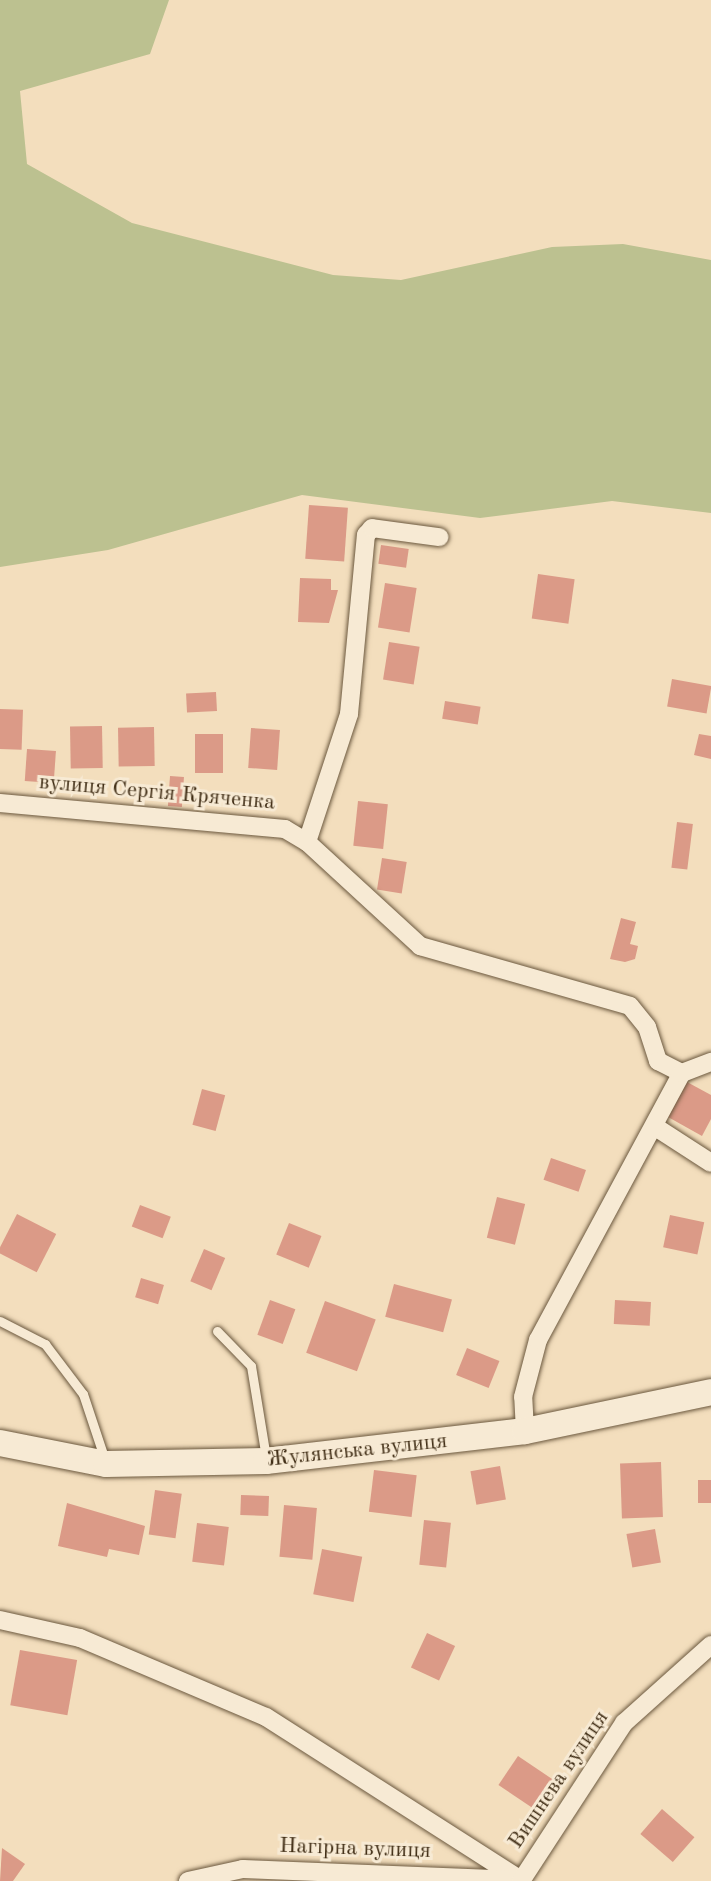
<!DOCTYPE html>
<meta charset="utf-8">
<style>
body{margin:0}
#map{position:relative;width:711px;height:1881px;overflow:hidden;background:#f3debd;font-family:"Old Standard TT",serif}
div>[style]{position:absolute}
.green>*{inset:0;background:#bcc190}
.building>*{inset:0;background:#db9a87;transform-origin:0 0}
.roads{filter:drop-shadow(0 0 2px #6b583e) drop-shadow(0 0 2px #6b583e)}
.lane>*{height:9px;margin:-4.5px;padding:0 4.5px;transform-origin:4.5px;border-radius:4.5px;background:#f7ead4}
.street>*{height:18px;margin:-9px;padding:0 9px;transform-origin:9px;border-radius:9px;background:#f7ead4}
.secondary>*{height:26px;margin:-13px;padding:0 13px;transform-origin:13px;border-radius:13px;background:#f7ead4}
span{translate:-50% -50%;white-space:nowrap;text-align:center;line-height:1.15;-webkit-text-stroke:6px #f7ead4;paint-order:stroke}
.street-label{font-size:22px;color:#3e2b13}
</style>
<div id="map">
<div class="green">
<i style="clip-path:polygon(0 0,169px 0,150px 54px,20px 91px,27px 164px,132px 223px,333px 275px,401px 280px,552px 247px,623px 244px,711px 260px,711px 513px,612px 501px,480px 518px,302px 495px,108px 550px,0 567px)"></i>
</div>
<div class="building">
<i style="left:309px;top:505px;width:39px;height:54px;rotate:4deg"></i>
<i style="left:381px;top:545px;width:28px;height:19px;rotate:8deg"></i>
<i style="left:538px;top:574px;width:37px;height:45px;rotate:8deg"></i>
<i style="clip-path:polygon(300px 578px,331px 579px,331px 590px,338px 590px,329px 623px,298px 622px)"></i>
<i style="left:385px;top:583px;width:32px;height:45px;rotate:9deg"></i>
<i style="left:389px;top:642px;width:31px;height:38px;rotate:9deg"></i>
<i style="left:672px;top:679px;width:40px;height:28px;rotate:10deg"></i>
<i style="left:216px;top:692px;width:19px;height:30px;rotate:87deg"></i>
<i style="left:445px;top:701px;width:36px;height:18px;rotate:9deg"></i>
<i style="left:0;top:709px;width:23px;height:40px;rotate:2deg"></i>
<i style="left:102px;top:726px;width:42px;height:32px;rotate:89deg"></i>
<i style="left:154px;top:727px;width:39px;height:36px;rotate:89deg"></i>
<i style="left:251px;top:728px;width:29px;height:40px;rotate:4deg"></i>
<i style="left:195px;top:734px;width:28px;height:39px"></i>
<i style="clip-path:polygon(699px 734px,711px 736px,711px 759px,694px 755px)"></i>
<i style="left:27px;top:749px;width:29px;height:32px;rotate:4deg"></i>
<i style="left:170px;top:776px;width:14px;height:30px;rotate:4deg"></i>
<i style="left:358px;top:801px;width:30px;height:45px;rotate:6deg"></i>
<i style="left:677px;top:822px;width:16px;height:46px;rotate:7deg"></i>
<i style="left:382px;top:858px;width:25px;height:32px;rotate:9deg"></i>
<i style="clip-path:polygon(621px 918px,636px 922px,630px 944px,638px 946px,635px 959px,625px 962px,610px 959px)"></i>
<i style="clip-path:polygon(687px 1082px,711px 1095px,711px 1119px,702px 1136px,668px 1117px)"></i>
<i style="left:202px;top:1089px;width:24px;height:37px;rotate:15deg"></i>
<i style="left:551px;top:1158px;width:37px;height:23px;rotate:19deg"></i>
<i style="left:497px;top:1197px;width:29px;height:42px;rotate:14deg"></i>
<i style="left:140px;top:1205px;width:33px;height:23px;rotate:21deg"></i>
<i style="left:17px;top:1214px;width:44px;height:43px;rotate:27deg"></i>
<i style="left:670px;top:1215px;width:35px;height:33px;rotate:12deg"></i>
<i style="left:289px;top:1223px;width:35px;height:34px;rotate:22deg"></i>
<i style="left:204px;top:1249px;width:23px;height:35px;rotate:23deg"></i>
<i style="left:141px;top:1278px;width:24px;height:20px;rotate:17deg"></i>
<i style="left:394px;top:1284px;width:60px;height:34px;rotate:15deg"></i>
<i style="left:270px;top:1300px;width:27px;height:37px;rotate:20deg"></i>
<i style="left:615px;top:1300px;width:36px;height:24px;rotate:3deg"></i>
<i style="left:325px;top:1301px;width:54px;height:55px;rotate:20deg"></i>
<i style="left:467px;top:1348px;width:35px;height:29px;rotate:22deg"></i>
<i style="left:661px;top:1462px;width:55px;height:41px;rotate:88deg"></i>
<i style="left:500px;top:1466px;width:34px;height:30px;rotate:80deg"></i>
<i style="left:374px;top:1470px;width:43px;height:42px;rotate:7deg"></i>
<i style="left:698px;top:1480px;width:13px;height:23px"></i>
<i style="left:155px;top:1490px;width:27px;height:45px;rotate:8deg"></i>
<i style="left:241px;top:1495px;width:28px;height:20px;rotate:2deg"></i>
<i style="clip-path:polygon(67px 1503px,145px 1526px,139px 1555px,109px 1549px,107px 1557px,58px 1546px)"></i>
<i style="left:284px;top:1505px;width:33px;height:52px;rotate:5deg"></i>
<i style="left:424px;top:1520px;width:27px;height:45px;rotate:6deg"></i>
<i style="left:197px;top:1523px;width:32px;height:39px;rotate:7deg"></i>
<i style="left:655px;top:1529px;width:34px;height:29px;rotate:80deg"></i>
<i style="left:322px;top:1549px;width:41px;height:46px;rotate:11deg"></i>
<i style="left:427px;top:1633px;width:31px;height:38px;rotate:25deg"></i>
<i style="left:20px;top:1650px;width:58px;height:56px;rotate:10deg"></i>
<i style="left:518px;top:1756px;width:52px;height:35px;rotate:34deg"></i>
<i style="left:662px;top:1809px;width:43px;height:33px;rotate:41deg"></i>
<i style="clip-path:polygon(2px 1848px,25px 1864px,13px 1881px,0 1881px)"></i>
</div>
<div class="roads">
<div class="lane">
<i style="left:0;top:1321px;width:51px;rotate:27.1deg"></i>
<i style="left:45px;top:1344px;width:63px;rotate:52.8deg"></i>
<i style="left:83px;top:1394px;width:70px;rotate:71.6deg"></i>
<i style="left:217px;top:1331px;width:49px;rotate:45.8deg"></i>
<i style="left:251px;top:1366px;width:93px;rotate:80.7deg"></i>
</div>
<div class="street">
<i style="left:0;top:803px;width:286px;rotate:5.2deg"></i>
<i style="left:285px;top:829px;width:26px;rotate:31deg"></i>
<i style="left:307px;top:842px;width:154px;rotate:42.6deg"></i>
<i style="left:420px;top:946px;width:218px;rotate:15.9deg"></i>
<i style="left:630px;top:1006px;width:27px;rotate:51deg"></i>
<i style="left:647px;top:1027px;width:36px;rotate:72deg"></i>
<i style="left:658px;top:1061px;width:27px;rotate:27deg"></i>
<i style="left:307px;top:842px;width:135px;rotate:-71.8deg"></i>
<i style="left:349px;top:714px;width:180px;rotate:-84.6deg"></i>
<i style="left:366px;top:535px;width:9px;rotate:-49deg"></i>
<i style="left:372px;top:528px;width:68px;rotate:7.7deg"></i>
<i style="left:657px;top:1128px;width:64px;rotate:32.9deg"></i>
<i style="left:525px;top:1431px;width:34px;rotate:-93deg"></i>
<i style="left:523px;top:1397px;width:59px;rotate:-75.3deg"></i>
<i style="left:538px;top:1340px;width:303px;rotate:-61.7deg"></i>
<i style="left:682px;top:1073px;width:31px;rotate:-21deg"></i>
<i style="left:0;top:1620px;width:82px;rotate:12.7deg"></i>
<i style="left:80px;top:1638px;width:202px;rotate:23deg"></i>
<i style="left:266px;top:1717px;width:303px;rotate:32.6deg"></i>
<i style="left:188px;top:1881px;width:56px;rotate:-12.3deg"></i>
<i style="left:243px;top:1869px;width:275px;rotate:2.3deg"></i>
<i style="left:521px;top:1881px;width:189px;rotate:-56.9deg"></i>
<i style="left:624px;top:1723px;width:117px;rotate:-41.9deg"></i>
</div>
<div class="secondary">
<i style="left:0;top:1443px;width:108px;rotate:11.2deg"></i>
<i style="left:106px;top:1464px;width:160px;rotate:-1.1deg"></i>
<i style="left:266px;top:1461px;width:261px;rotate:-6.6deg"></i>
<i style="left:525px;top:1431px;width:190px;rotate:-11.8deg"></i>
</div>
</div>
<div class="street-label">
<span style="left:157px;top:793px;rotate:5deg">вулиця Сергія Кряченка</span>
<span style="left:357px;top:1451px;rotate:-6deg">Жулянська вулиця</span>
<span style="left:559px;top:1780px;rotate:-56deg">Вишнева вулиця</span>
<span style="left:355px;top:1849px;rotate:2deg">Нагірна вулиця</span>
</div>
</div>
